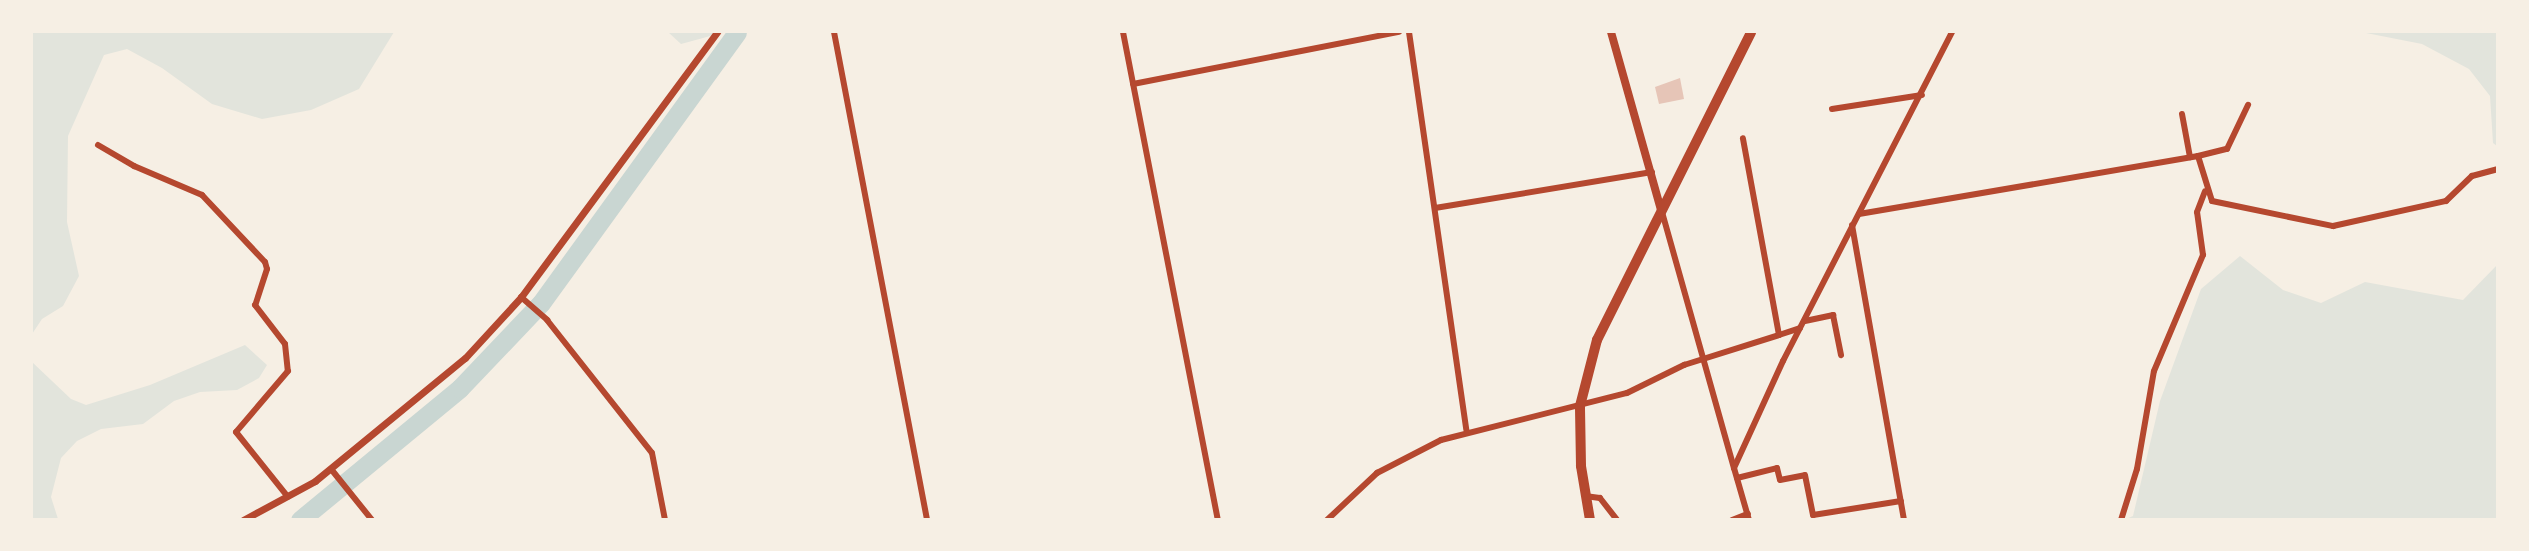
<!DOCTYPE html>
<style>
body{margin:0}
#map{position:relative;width:2529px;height:551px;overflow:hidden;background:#f6efe4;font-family:Inter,sans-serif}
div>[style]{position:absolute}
.green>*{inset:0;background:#e2e4dc}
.river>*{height:19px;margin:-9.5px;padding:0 9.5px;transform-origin:9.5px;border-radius:9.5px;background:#c9d6d2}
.building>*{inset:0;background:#e6c5b7}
.minor>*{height:6px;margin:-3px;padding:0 3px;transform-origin:3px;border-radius:3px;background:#b5482f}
.tertiary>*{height:7px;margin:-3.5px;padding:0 3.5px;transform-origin:3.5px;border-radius:3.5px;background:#b5482f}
.secondary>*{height:8px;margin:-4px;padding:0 4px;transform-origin:4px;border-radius:4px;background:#b5482f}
.trunk>*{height:10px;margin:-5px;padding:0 5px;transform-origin:5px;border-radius:5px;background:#b5482f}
span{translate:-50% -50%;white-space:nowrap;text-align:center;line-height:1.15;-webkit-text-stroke:6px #f6efe4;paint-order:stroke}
.frame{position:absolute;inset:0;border:33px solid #f6efe4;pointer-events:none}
</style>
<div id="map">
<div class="green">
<i style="clip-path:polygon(32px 32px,394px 32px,359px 89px,311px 110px,262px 119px,212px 104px,162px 68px,127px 49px,104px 55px,68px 136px,67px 222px,79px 276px,63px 306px,42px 319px,32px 334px)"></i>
<i style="clip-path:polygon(668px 32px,725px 32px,681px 44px)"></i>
<i style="clip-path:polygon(2361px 32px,2497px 32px,2497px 146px,2493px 143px,2490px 96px,2469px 69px,2422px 44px)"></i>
<i style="clip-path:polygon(2240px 256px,2283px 290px,2321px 303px,2365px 282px,2463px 300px,2497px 265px,2497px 519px,2124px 520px,2133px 516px,2160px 401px,2201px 289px)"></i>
<i style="clip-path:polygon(245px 345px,267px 365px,259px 378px,237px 390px,200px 392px,174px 401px,143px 424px,101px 429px,77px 441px,61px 458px,51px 497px,58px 519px,32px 519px,32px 362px,71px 399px,86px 405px,150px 385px)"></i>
</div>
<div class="river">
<i style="left:300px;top:520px;width:207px;rotate:-39.5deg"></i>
<i style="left:460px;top:388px;width:117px;rotate:-46.4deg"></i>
<i style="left:541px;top:303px;width:334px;rotate:-54.1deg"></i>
</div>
<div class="building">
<i style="clip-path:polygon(1680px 78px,1684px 99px,1659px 104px,1655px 87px)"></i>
</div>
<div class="minor">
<i style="left:834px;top:32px;width:497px;rotate:79.2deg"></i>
<i style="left:1123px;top:32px;width:497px;rotate:79deg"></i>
<i style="left:1409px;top:32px;width:402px;rotate:81.8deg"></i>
<i style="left:1133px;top:84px;width:271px;rotate:-11.1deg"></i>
<i style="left:1832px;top:109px;width:91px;rotate:-8.8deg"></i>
<i style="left:2182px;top:114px;width:44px;rotate:79.5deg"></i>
<i style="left:98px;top:145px;width:42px;rotate:30.3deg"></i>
<i style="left:134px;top:166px;width:74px;rotate:23.1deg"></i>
<i style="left:202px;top:195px;width:92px;rotate:46.8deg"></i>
<i style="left:265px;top:262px;width:7px;rotate:74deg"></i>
<i style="left:267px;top:269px;width:38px;rotate:108deg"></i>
<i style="left:255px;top:305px;width:49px;rotate:52.4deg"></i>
<i style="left:285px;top:344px;width:27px;rotate:84deg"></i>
<i style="left:288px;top:371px;width:80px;rotate:130.4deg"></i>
<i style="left:236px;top:432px;width:83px;rotate:51.3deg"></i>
<i style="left:2198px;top:156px;width:30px;rotate:-14deg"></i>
<i style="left:2227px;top:149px;width:49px;rotate:-64.5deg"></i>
<i style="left:1435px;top:208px;width:220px;rotate:-9.4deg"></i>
<i style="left:1662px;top:212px;width:266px;rotate:74.3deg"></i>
<i style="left:1859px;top:214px;width:344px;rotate:-9.7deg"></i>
<i style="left:2198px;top:156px;width:47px;rotate:72.7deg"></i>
<i style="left:2212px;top:201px;width:124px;rotate:11.7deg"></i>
<i style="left:2333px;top:226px;width:116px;rotate:-12.5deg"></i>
<i style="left:2446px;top:201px;width:36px;rotate:-44deg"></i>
<i style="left:2472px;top:176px;width:27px;rotate:-15deg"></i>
<i style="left:1852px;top:225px;width:300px;rotate:80deg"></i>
<i style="left:521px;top:297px;width:35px;rotate:41deg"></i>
<i style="left:547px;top:320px;width:169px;rotate:51.7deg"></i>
<i style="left:652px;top:453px;width:68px;rotate:79deg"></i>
<i style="left:1805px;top:321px;width:29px;rotate:-12deg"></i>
<i style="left:1833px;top:315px;width:41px;rotate:78.7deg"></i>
<i style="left:1779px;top:335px;width:22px;rotate:-18deg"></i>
<i style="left:331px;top:469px;width:65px;rotate:51.2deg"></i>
<i style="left:1737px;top:478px;width:41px;rotate:-14deg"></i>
<i style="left:1777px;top:468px;width:12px;rotate:76deg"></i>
<i style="left:1780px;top:480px;width:25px;rotate:-11deg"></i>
<i style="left:1805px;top:475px;width:41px;rotate:78.7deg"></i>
<i style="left:1813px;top:515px;width:89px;rotate:-9deg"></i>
<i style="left:1585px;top:496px;width:15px;rotate:8deg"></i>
<i style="left:1600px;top:498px;width:28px;rotate:52deg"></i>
<i style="left:1327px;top:520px;width:69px;rotate:-43.2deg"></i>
<i style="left:1377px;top:473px;width:72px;rotate:-27.3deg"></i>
<i style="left:1441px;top:440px;width:192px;rotate:-14.2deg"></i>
<i style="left:1627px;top:393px;width:64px;rotate:-26.2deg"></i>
<i style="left:1684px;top:365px;width:100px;rotate:-17.5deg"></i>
<i style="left:1779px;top:335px;width:200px;rotate:-100.4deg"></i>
<i style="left:1732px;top:520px;width:17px;rotate:-21deg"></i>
<i style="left:1749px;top:520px;width:54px;rotate:-106.1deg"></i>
<i style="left:1734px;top:468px;width:118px;rotate:-65.4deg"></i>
<i style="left:1783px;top:361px;width:370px;rotate:-62.8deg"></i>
<i style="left:2121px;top:520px;width:53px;rotate:-72.6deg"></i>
<i style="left:2137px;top:469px;width:99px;rotate:-80.2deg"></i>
<i style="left:2154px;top:371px;width:126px;rotate:-67.1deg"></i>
<i style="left:2203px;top:255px;width:43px;rotate:-97.9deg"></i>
<i style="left:2197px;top:212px;width:22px;rotate:-69deg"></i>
</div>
<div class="tertiary">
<i style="left:243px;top:520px;width:82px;rotate:-28.4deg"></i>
<i style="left:315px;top:481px;width:194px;rotate:-39.4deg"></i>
<i style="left:465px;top:358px;width:83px;rotate:-47.4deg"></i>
<i style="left:521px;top:297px;width:330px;rotate:-53.5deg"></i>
</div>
<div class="secondary">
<i style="left:1611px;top:32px;width:185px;rotate:74.3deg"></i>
</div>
<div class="trunk">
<i style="left:1590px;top:520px;width:55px;rotate:-99.5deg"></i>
<i style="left:1581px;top:466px;width:60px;rotate:-91deg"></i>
<i style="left:1580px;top:406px;width:68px;rotate:-75.6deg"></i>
<i style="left:1597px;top:340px;width:344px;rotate:-63.4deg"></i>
</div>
<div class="frame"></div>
</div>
